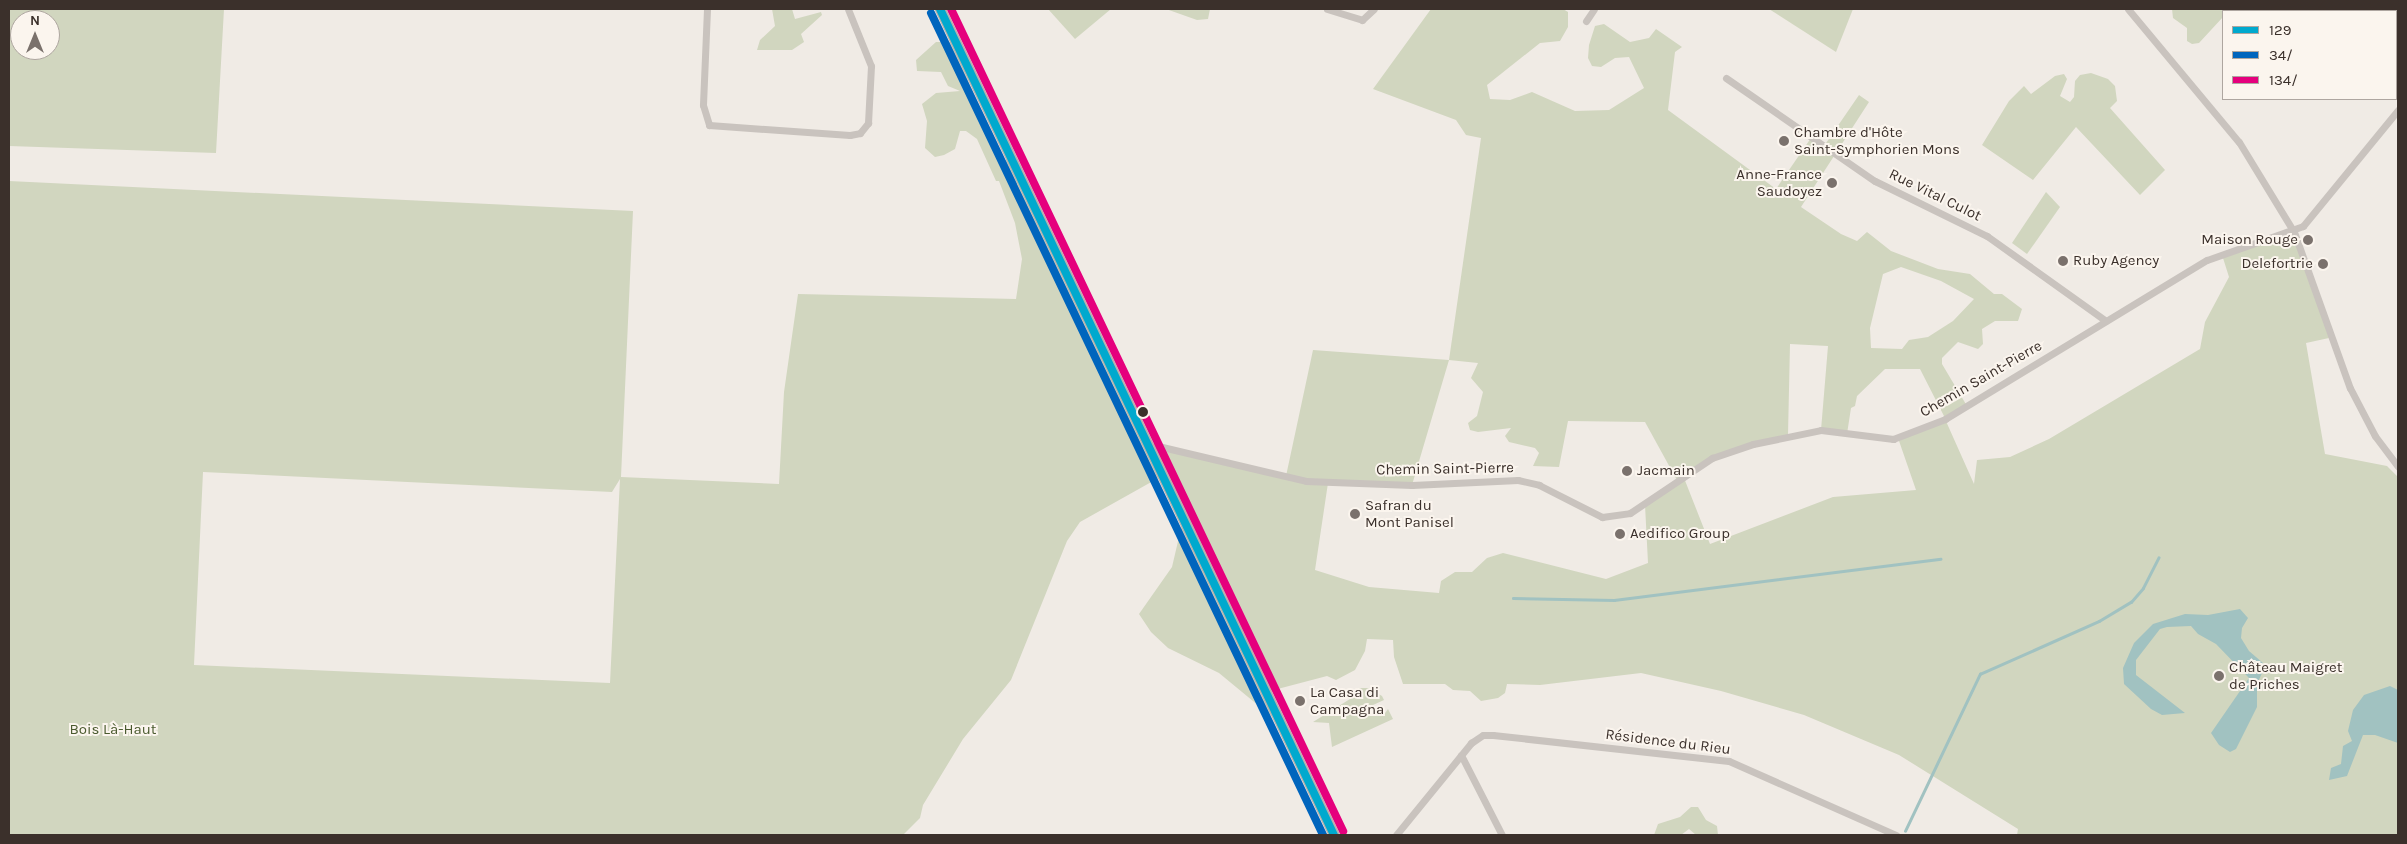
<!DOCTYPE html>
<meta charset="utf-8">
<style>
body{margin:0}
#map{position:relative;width:2407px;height:844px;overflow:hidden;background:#f0ebe5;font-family:Karla,sans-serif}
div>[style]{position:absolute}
.green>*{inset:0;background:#d1d6bf}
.water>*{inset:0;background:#a1c2c1}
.stream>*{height:2.5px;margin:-1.25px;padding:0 1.25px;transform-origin:1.25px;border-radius:1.25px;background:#a1c2c1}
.minor>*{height:7px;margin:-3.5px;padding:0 3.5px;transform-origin:3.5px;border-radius:3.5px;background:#c9c3be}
.primary>*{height:11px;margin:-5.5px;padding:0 5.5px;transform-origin:5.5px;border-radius:5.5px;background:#b8b1ad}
.bus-1>*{height:8px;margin:-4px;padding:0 4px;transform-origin:4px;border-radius:4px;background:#00a9ce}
.bus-2>*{height:8px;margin:-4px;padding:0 4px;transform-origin:4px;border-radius:4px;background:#0065bd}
.bus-3>*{height:8px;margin:-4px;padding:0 4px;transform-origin:4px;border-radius:4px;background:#e5007d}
.dots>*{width:14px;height:14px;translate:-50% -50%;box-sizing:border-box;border:2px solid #fbf5ee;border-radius:50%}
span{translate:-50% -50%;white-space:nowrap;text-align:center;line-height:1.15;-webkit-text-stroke:4px #fbf5ee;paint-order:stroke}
.poi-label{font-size:15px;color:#3b302b}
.left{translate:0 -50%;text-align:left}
.right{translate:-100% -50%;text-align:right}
.street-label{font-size:15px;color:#3b302b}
.park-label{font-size:15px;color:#4a5a2e}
.frame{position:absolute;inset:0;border:10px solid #3b302b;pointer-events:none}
.legend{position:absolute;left:2222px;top:10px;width:175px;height:90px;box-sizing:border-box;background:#fbf5ee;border:1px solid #aea6a0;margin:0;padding:6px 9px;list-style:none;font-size:15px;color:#3b302b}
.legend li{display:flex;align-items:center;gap:10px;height:25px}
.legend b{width:25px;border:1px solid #aea6a0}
.north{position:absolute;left:10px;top:10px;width:50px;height:50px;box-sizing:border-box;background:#fbf5ee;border:1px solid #aea6a0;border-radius:50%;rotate:0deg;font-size:14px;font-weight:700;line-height:20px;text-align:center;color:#3b302b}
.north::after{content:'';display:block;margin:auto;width:18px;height:22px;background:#7a716c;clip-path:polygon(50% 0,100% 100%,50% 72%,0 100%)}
</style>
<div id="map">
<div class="green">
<i style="clip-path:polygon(evenodd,9px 9px,224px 9px,216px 153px,9px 146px,9px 9px,20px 20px,50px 20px,50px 50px,20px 50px,20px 20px)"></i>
<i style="clip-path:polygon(772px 9px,792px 9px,795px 19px,821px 12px,822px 15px,801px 34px,804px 42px,792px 50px,757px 50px,760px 40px,775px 26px)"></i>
<i style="clip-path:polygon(1048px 9px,1111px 9px,1075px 39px)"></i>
<i style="clip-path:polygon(1166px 9px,1210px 9px,1208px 19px,1197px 20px)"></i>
<i style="clip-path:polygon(evenodd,1431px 9px,1563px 9px,1568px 12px,1568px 27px,1560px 41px,1540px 43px,1487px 85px,1490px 99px,1510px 100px,1532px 92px,1575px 111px,1609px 110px,1644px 88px,1629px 57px,1615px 58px,1601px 67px,1592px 66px,1588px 58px,1589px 45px,1595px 26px,1604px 24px,1630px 42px,1649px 38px,1656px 29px,1682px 47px,1675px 52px,1668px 110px,1776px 189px,1811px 138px,1824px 146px,1859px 95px,1869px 102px,1801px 207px,1841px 234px,1857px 241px,1867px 232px,1891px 251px,1938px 269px,1970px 274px,1994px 294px,2002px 294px,2022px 309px,2018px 321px,1995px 321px,1982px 329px,1983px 344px,1978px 349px,1958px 342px,1942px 358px,1942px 364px,1967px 406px,1945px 419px,1974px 484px,1977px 460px,2010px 457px,2049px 439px,2200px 349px,2205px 322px,2229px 277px,2223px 258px,2294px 232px,2329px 338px,2306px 343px,2325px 454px,2387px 466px,2398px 477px,2398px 835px,2017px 835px,2018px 829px,1899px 755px,1804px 715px,1721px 691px,1641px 673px,1540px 685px,1507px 684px,1505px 693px,1498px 698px,1481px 701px,1470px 691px,1453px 690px,1445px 684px,1403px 684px,1394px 657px,1393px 640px,1367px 639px,1365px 651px,1355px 670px,1336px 680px,1327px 676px,1266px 692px,1282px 725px,1219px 673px,1168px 648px,1151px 632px,1139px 614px,1172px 567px,1183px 520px,1162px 476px,1080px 522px,1067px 541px,1011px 680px,963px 739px,923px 805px,920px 818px,903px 835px,9px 835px,9px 181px,633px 211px,621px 477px,779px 484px,784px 392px,798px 294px,1016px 299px,1022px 259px,1015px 223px,999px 181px,996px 181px,977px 139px,966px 131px,960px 131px,955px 149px,944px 155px,935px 157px,925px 148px,927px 121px,922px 104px,936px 93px,960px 91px,948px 86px,941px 72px,917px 71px,916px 60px,936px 42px,952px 42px,1002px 162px,1011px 157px,1148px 447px,1286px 476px,1313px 350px,1449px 360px,1481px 138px,1466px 135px,1456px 120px,1373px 89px,1431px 9px,1901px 267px,1941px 281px,1974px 299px,1953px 321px,1928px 337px,1909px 340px,1902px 349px,1871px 348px,1870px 328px,1883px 274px,1901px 267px,1431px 9px,1790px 344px,1828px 346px,1821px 430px,1847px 434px,1851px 408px,1855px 406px,1857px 396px,1885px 369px,1920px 369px,1945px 418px,1898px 438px,1916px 490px,1833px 497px,1710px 544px,1684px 478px,1724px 453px,1788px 435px,1790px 344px,1431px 9px,1449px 360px,1478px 363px,1471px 378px,1483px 392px,1477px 416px,1468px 423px,1470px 430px,1478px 432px,1511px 428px,1505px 436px,1509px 442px,1535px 448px,1539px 453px,1533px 466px,1559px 467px,1568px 421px,1645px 422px,1678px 482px,1645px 505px,1648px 563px,1606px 579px,1503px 553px,1487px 558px,1472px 572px,1455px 572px,1441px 581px,1439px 593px,1369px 587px,1315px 570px,1328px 483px,1412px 485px,1449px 360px,1431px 9px,203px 472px,612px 492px,620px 479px,610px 683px,194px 665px,203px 472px)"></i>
<i style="clip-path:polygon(1769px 9px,1853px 9px,1836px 52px)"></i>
<i style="clip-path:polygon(2172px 9px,2231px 9px,2223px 11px,2223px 17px,2199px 43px,2192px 44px,2187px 41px,2187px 28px,2173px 18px)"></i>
<i style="clip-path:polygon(2091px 73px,2108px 79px,2115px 86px,2117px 101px,2110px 108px,2165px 170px,2140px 195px,2076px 127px,2033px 180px,1982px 145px,2009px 101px,2024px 86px,2031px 94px,2055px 76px,2064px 74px,2067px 79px,2060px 96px,2070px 102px,2074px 97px,2075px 81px,2080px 75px)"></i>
<i style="clip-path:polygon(2046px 192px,2060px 207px,2027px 254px,2012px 243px)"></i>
<i style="clip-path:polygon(1357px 688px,1369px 688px,1382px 696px,1384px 700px,1373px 705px,1372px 716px,1383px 716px,1388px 709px,1393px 719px,1332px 747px,1329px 723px,1313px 722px,1350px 699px)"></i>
<i style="clip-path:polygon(1691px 807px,1698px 807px,1706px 820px,1717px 826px,1718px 835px,1696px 835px,1689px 829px,1681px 835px,1654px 835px,1658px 824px,1680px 817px)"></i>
</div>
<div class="water">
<i style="clip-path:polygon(2240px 609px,2248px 618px,2242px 628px,2241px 638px,2249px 651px,2263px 663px,2263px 671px,2257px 684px,2257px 707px,2236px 749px,2230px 752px,2219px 745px,2211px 733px,2249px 678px,2216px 644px,2198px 634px,2191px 626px,2167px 627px,2160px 629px,2136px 660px,2136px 675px,2185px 713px,2162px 715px,2151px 709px,2124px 684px,2123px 668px,2134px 643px,2153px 624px,2185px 614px,2208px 615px)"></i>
<i style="clip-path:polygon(2390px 686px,2398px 690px,2398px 743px,2375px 735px,2363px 735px,2347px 776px,2329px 780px,2331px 768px,2341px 764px,2343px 746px,2352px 741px,2348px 731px,2353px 710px,2364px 695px)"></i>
</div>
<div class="stream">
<i style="left:1513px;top:598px;width:101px;rotate:1.1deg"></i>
<i style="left:1614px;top:600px;width:329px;rotate:-7.2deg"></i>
<i style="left:1905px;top:831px;width:174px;rotate:-64.5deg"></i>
<i style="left:1980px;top:674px;width:130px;rotate:-24deg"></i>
<i style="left:2099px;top:621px;width:37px;rotate:-31deg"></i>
<i style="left:2131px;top:602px;width:18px;rotate:-49deg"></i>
<i style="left:2143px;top:588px;width:34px;rotate:-63deg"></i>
</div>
<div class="minor">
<i style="left:707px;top:9px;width:96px;rotate:92.4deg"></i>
<i style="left:703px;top:105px;width:21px;rotate:73deg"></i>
<i style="left:709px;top:125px;width:141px;rotate:4.1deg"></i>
<i style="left:850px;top:135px;width:10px;rotate:-11deg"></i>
<i style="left:860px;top:133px;width:13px;rotate:-51deg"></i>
<i style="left:868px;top:123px;width:57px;rotate:-87deg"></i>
<i style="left:871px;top:66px;width:61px;rotate:-112deg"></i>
<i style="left:1327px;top:9px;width:37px;rotate:17deg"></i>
<i style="left:1362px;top:20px;width:16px;rotate:-43deg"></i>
<i style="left:2128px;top:9px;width:173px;rotate:50.2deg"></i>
<i style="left:2239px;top:142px;width:105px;rotate:58.6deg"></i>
<i style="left:2294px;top:232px;width:166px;rotate:70.3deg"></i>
<i style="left:2350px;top:388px;width:54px;rotate:62.5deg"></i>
<i style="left:2375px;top:436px;width:38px;rotate:53deg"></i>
<i style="left:2334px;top:9px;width:4px;rotate:34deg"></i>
<i style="left:1586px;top:21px;width:14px;rotate:-56deg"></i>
<i style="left:2396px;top:60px;width:4px;rotate:56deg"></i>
<i style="left:1726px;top:78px;width:181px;rotate:34.7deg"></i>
<i style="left:1875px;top:181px;width:125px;rotate:26.2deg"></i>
<i style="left:1987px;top:236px;width:146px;rotate:35.5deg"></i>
<i style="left:1148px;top:447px;width:10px;rotate:-6deg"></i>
<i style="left:1158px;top:446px;width:152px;rotate:13.3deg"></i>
<i style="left:1306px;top:481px;width:106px;rotate:2.2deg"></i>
<i style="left:1412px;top:485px;width:106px;rotate:-2.7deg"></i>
<i style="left:1518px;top:480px;width:22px;rotate:13deg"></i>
<i style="left:1539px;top:485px;width:71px;rotate:26.9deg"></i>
<i style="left:1602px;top:517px;width:28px;rotate:-8deg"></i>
<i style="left:1630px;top:513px;width:99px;rotate:-33.9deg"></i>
<i style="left:1712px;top:458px;width:43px;rotate:-18.9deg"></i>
<i style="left:1753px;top:444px;width:69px;rotate:-11.6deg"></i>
<i style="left:1821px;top:430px;width:73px;rotate:7.1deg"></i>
<i style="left:1893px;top:439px;width:56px;rotate:-21deg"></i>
<i style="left:1945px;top:419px;width:306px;rotate:-31.3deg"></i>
<i style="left:2207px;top:260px;width:102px;rotate:-19.5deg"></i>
<i style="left:2303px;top:226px;width:150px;rotate:-50.7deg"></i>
<i style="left:1461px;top:755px;width:90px;rotate:62.9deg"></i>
<i style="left:1396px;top:835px;width:119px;rotate:-50.8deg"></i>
<i style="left:1471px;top:743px;width:14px;rotate:-34deg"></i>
<i style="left:1483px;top:735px;width:10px"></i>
<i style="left:1493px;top:735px;width:237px;rotate:6.3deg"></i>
<i style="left:1729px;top:761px;width:183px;rotate:23.9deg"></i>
</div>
<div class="primary">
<i style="left:940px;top:9px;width:915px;rotate:64.5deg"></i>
</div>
<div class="bus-1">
<i style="left:940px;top:9px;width:915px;rotate:64.5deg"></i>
</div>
<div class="bus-2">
<i style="left:931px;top:13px;width:911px;rotate:64.5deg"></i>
</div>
<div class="bus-3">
<i style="left:951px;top:9px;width:911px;rotate:64.5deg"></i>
</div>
<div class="dots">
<i style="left:1784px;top:141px;background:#7a716c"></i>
<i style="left:1832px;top:183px;background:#7a716c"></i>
<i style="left:2308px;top:240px;background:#7a716c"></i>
<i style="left:2063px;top:261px;background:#7a716c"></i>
<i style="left:2323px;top:264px;background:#7a716c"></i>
<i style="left:1143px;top:412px;background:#3b302b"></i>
<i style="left:1627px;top:471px;background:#7a716c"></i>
<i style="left:1355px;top:514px;background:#7a716c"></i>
<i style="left:1620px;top:534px;background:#7a716c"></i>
<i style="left:2219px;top:676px;background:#7a716c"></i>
<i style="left:1300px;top:701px;background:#7a716c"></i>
</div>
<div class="poi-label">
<span class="left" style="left:1794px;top:141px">Chambre d'Hôte<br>Saint-Symphorien Mons</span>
<span class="right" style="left:1822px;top:183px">Anne-France<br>Saudoyez</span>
<span class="right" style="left:2298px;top:240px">Maison Rouge</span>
<span class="left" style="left:2073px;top:261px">Ruby Agency</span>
<span class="right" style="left:2313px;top:264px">Delefortrie</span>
<span class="left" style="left:1637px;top:471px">Jacmain</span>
<span class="left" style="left:1365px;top:514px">Safran du<br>Mont Panisel</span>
<span class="left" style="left:1630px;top:534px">Aedifico Group</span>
<span class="left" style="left:2229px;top:676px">Château Maigret<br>de Priches</span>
<span class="left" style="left:1310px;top:701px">La Casa di<br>Campagna</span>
</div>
<div class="street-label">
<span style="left:1935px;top:195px;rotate:26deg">Rue Vital Culot</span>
<span style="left:1981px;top:379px;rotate:-30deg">Chemin Saint-Pierre</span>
<span style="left:1445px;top:469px;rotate:-1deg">Chemin Saint-Pierre</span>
<span style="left:1668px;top:742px;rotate:7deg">Résidence du Rieu</span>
</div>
<div class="park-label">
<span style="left:113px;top:730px">Bois Là-Haut</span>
</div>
<div class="frame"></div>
<ul class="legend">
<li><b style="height:6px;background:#00a9ce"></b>129</li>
<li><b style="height:6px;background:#0065bd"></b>34/</li>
<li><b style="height:6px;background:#e5007d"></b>134/</li>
</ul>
<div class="north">N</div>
</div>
